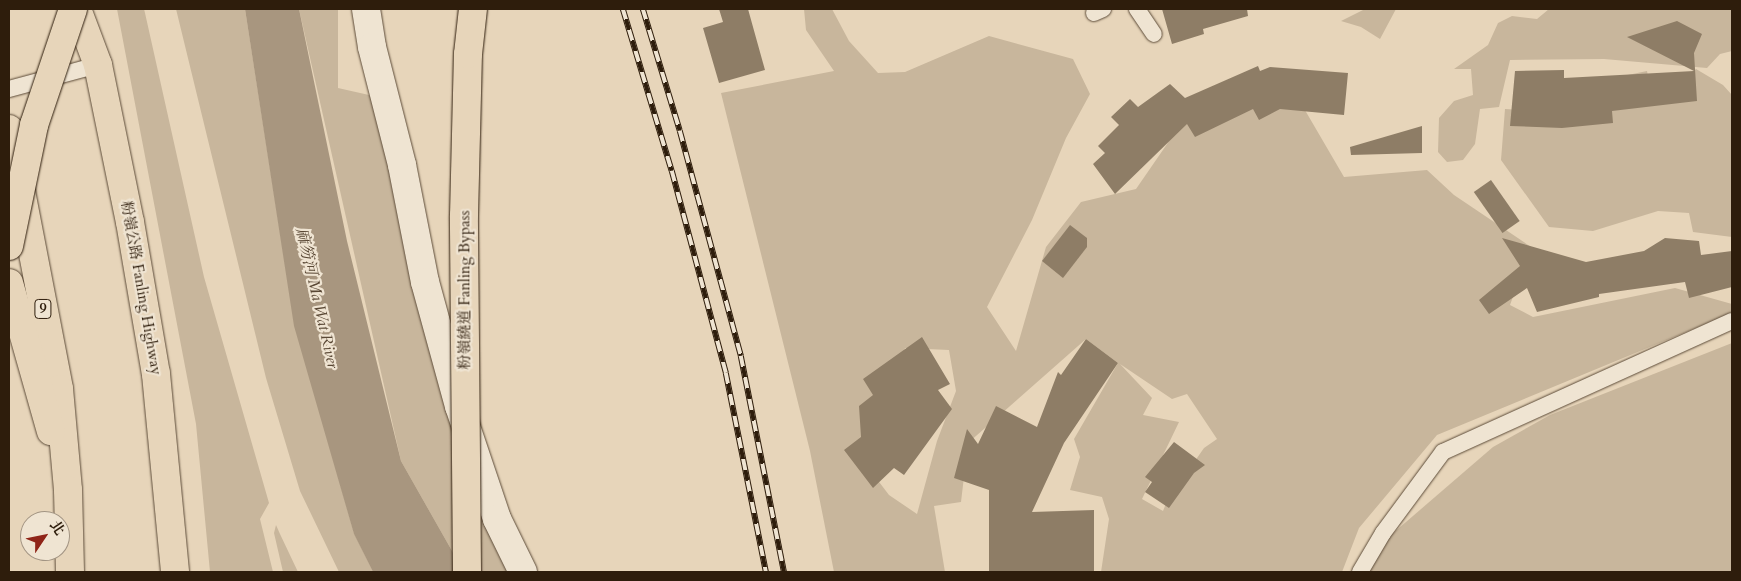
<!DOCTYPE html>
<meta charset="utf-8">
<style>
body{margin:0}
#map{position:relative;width:1741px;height:581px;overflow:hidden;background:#e7d5ba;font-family:Cardo,"Noto Serif TC",serif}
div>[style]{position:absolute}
.green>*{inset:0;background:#c8b69c}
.water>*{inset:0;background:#a8967f}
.building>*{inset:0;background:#8e7d66;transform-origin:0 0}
.roads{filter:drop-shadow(0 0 1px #5c4b38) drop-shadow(0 0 1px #5c4b38)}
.service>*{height:16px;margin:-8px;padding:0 8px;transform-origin:8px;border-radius:8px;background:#efe4d2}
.minor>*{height:28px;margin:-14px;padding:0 14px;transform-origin:14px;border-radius:14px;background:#efe4d2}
.motorway>*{height:28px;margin:-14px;padding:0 14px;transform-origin:14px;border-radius:14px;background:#e7d5ba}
.rail>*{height:5.5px;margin-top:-2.75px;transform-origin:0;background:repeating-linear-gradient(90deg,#efe4d2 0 11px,#2e1d0c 0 22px);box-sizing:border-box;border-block:1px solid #2e1d0c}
.bridges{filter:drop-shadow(0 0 1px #2e1d0c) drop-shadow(0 0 1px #2e1d0c)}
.motorway-bridge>*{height:28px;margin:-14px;padding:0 14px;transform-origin:14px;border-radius:14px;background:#e7d5ba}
span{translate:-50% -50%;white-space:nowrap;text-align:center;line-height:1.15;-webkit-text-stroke:4.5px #efe4d2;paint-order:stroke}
.shield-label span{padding:1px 4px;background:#efe4d2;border:1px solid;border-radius:4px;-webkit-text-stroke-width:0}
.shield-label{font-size:14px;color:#2e1d0c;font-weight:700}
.street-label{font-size:15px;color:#2e1d0c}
.water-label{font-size:16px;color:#594734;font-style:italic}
.frame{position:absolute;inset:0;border:10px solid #2e1d0c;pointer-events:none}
.north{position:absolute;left:20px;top:511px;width:50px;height:50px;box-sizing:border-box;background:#efe4d2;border:1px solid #a29483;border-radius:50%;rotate:56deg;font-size:14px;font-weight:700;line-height:20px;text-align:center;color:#2e1d0c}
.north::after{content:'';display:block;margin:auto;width:18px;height:22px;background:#8f2418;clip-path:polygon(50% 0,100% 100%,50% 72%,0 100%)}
</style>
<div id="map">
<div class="green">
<i style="clip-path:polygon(117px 9px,144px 9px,145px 13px,204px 277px,269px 503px,260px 519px,273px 572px,210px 572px,196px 424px)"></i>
<i style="clip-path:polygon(176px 9px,245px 9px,294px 321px,354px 533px,373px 572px,339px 572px,300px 491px,266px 378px)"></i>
<i style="clip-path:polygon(299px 9px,338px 9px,338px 88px,369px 95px,391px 122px,470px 439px,523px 572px,464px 572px,401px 461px)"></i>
<i style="clip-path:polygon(evenodd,804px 9px,832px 9px,849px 41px,878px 73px,905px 72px,989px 36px,1073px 59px,1090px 94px,1066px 138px,1032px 220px,987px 307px,1016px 351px,1046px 247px,1081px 202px,1136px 189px,1194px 105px,1295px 93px,1344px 177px,1427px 170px,1454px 195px,1531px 247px,1510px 305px,1533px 317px,1675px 288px,1732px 304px,1732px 313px,1437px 435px,1359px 528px,1342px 572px,1101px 572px,1109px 519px,1102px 497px,1070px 490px,1080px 457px,1074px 439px,1118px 363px,1086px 339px,968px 443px,961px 502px,934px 506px,945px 572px,834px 572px,810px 451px,721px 93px,834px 71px,806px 30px,804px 9px,905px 348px,949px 350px,956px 391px,937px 441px,917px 514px,889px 495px,873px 474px,873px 451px,905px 348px,804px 9px,1120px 364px,1172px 399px,1187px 394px,1217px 439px,1204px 448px,1167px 501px,1163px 511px,1142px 499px,1179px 422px,1143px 415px,1152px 398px,1120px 364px)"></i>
<i style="clip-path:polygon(1365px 9px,1396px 9px,1380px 39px,1361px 27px,1341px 21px)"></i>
<i style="clip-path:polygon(1549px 9px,1732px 9px,1732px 51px,1720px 54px,1707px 68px,1604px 59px,1510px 60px,1499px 107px,1480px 109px,1475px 144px,1463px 160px,1447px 162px,1438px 152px,1439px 118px,1454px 101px,1473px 95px,1471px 69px,1454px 69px,1488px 45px,1498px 23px,1512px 16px,1537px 19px)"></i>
<i style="clip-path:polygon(1696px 69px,1723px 85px,1732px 95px,1732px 237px,1693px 232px,1689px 213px,1658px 211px,1593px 231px,1549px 227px,1501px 160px,1505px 109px,1605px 115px,1623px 76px,1647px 71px,1653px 103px)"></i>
<i style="clip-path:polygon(1732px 343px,1732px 572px,1367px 572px,1377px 547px,1493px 447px,1550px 415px)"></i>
<i style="clip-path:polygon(276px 525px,280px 534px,298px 572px,283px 572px,274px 533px)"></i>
</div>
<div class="water">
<i style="clip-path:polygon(245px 9px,299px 9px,347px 241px,401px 461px,464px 572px,373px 572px,354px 534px,294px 326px)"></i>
</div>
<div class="building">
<i style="clip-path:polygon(719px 9px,748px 9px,765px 70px,719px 83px,703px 28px,723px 22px)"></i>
<i style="clip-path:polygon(1162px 9px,1247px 9px,1248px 16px,1203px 29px,1204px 34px,1172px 44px)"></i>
<i style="clip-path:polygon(1677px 21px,1702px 34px,1694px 53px,1697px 101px,1612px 111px,1613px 123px,1562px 128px,1510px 126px,1515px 71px,1564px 70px,1564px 78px,1694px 71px,1627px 37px)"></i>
<i style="clip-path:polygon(1258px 66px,1260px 71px,1270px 67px,1348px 73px,1344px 115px,1280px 109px,1259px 120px,1253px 109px,1195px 137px,1187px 124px,1115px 194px,1093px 164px,1105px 153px,1098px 146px,1119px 125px,1111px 117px,1130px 99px,1138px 107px,1170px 84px,1185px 98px)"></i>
<i style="clip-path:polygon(1422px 126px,1422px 153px,1351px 155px,1350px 147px)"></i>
<i style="left:1491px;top:180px;width:50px;height:21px;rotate:55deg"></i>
<i style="clip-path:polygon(1070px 225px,1087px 238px,1087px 247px,1063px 278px,1042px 261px)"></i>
<i style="clip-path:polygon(1502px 238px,1586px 262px,1644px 251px,1665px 238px,1699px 241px,1701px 255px,1732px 251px,1732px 287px,1689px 298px,1685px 282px,1599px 294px,1599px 297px,1537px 312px,1527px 288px,1489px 314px,1479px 300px,1520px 266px)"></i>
<i style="clip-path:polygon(922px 337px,950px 384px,938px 390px,952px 409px,904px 475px,894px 468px,873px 488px,844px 450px,861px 437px,859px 406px,873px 395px,863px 379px)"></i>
<i style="clip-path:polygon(1086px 339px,1118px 363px,1064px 443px,1032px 512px,1094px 510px,1094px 572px,989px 572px,989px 490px,954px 478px,967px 429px,978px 444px,996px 406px,1037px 427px,1058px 372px,1061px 375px)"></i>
<i style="clip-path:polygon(1174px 442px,1205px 465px,1194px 473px,1169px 508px,1145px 492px,1152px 482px,1145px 477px)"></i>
</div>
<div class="roads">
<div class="service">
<i style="left:1137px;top:9px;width:30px;rotate:56deg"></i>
<i style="left:1094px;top:13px;width:10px;rotate:-24deg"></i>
<i style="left:9px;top:89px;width:92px;rotate:-15.1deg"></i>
<i style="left:1360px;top:572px;width:45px;rotate:-59.5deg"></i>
<i style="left:1383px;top:533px;width:101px;rotate:-53.5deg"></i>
<i style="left:1443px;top:452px;width:317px;rotate:-24.4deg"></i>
</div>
<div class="minor">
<i style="left:366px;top:9px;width:38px;rotate:81deg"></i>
<i style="left:372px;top:47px;width:122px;rotate:75.7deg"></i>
<i style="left:402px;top:165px;width:119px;rotate:78.9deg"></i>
<i style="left:425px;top:282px;width:129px;rotate:74.7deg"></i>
<i style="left:459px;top:406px;width:119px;rotate:71.4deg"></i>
<i style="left:497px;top:519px;width:59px;rotate:63.9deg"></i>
</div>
<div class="motorway">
<i style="left:77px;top:9px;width:60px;rotate:69.4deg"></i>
<i style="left:98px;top:65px;width:160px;rotate:78.5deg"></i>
<i style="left:130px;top:222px;width:154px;rotate:80.3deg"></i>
<i style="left:156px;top:374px;width:199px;rotate:84.5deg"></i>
<i style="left:9px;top:129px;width:265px;rotate:79.1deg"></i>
<i style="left:59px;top:389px;width:101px;rotate:84.9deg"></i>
<i style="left:68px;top:490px;width:82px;rotate:88.6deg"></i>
<i style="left:9px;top:283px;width:154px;rotate:74.2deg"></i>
</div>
</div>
<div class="rail">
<i style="left:623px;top:9px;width:169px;rotate:73.2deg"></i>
<i style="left:672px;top:171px;width:209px;rotate:75deg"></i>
<i style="left:726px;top:373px;width:203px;rotate:78.6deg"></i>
<i style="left:643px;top:9px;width:127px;rotate:73.1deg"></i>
<i style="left:680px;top:131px;width:233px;rotate:74.8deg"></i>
<i style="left:741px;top:356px;width:220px;rotate:78.7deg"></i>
</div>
<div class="bridges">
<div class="motorway-bridge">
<i style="left:9px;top:246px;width:124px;rotate:-78.3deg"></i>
<i style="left:34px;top:125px;width:122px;rotate:-71.4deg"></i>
<i style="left:467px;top:572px;width:356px;rotate:-90.5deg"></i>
<i style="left:464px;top:216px;width:162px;rotate:-88.6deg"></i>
<i style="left:468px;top:54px;width:45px;rotate:-83.7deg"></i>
</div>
</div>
<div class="shield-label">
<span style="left:43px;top:309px">9</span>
</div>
<div class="street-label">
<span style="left:141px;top:288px;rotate:80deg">粉嶺公路 Fanling Highway</span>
<span style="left:465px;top:290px;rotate:-90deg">粉嶺繞道 Fanling Bypass</span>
</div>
<div class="water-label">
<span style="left:317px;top:298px;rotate:77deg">麻笏河 Ma Wat River</span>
</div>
<div class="frame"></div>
<div class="north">北</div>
</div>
